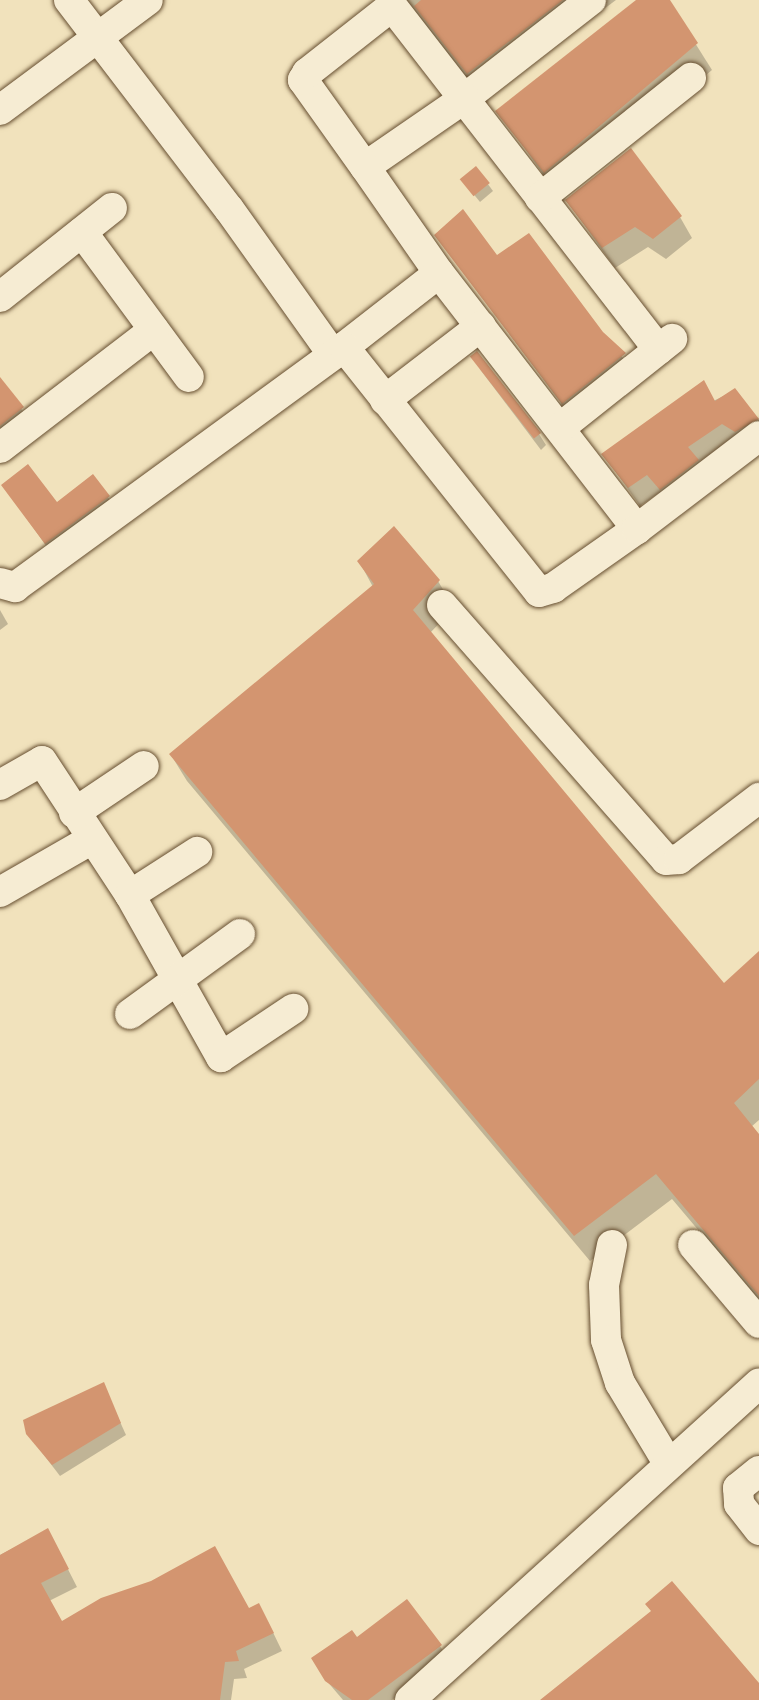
<!DOCTYPE html>
<style>
body{margin:0}
#map{position:relative;width:759px;height:1700px;overflow:hidden;background:#f1e2bc;font-family:Alegreya,serif}
div>[style]{position:absolute}
.shadow>*{inset:0;background:#0003}
.building>*{inset:0;background:#d39570;transform-origin:0 0}
.roads{filter:drop-shadow(0 0 2px #664e30) drop-shadow(0 0 2px #664e30)}
.minor>*{height:30px;margin:-15px;padding:0 15px;transform-origin:15px;border-radius:15px;background:#f6ecd3}
span{translate:-50% -50%;white-space:nowrap;text-align:center;line-height:1.15;-webkit-text-stroke:6px #f6ecd3;paint-order:stroke}
</style>
<div id="map">
<div class="shadow">
<i style="clip-path:polygon(386px 0,616px 0,483px 99px)"></i>
<i style="clip-path:polygon(639px 0,668px 0,712px 70px,560px 198px,498px 111px)"></i>
<i style="clip-path:polygon(476px 168px,493px 191px,480px 202px,463px 181px)"></i>
<i style="clip-path:polygon(567px 201px,680px 217px,692px 238px,666px 259px,648px 247px,615px 268px)"></i>
<i style="clip-path:polygon(436px 235px,496px 257px,602px 333px,633px 370px,572px 418px)"></i>
<i style="clip-path:polygon(479px 368px,539px 434px,546px 445px,541px 450px)"></i>
<i style="clip-path:polygon(0 380px,31px 422px,0 447px)"></i>
<i style="clip-path:polygon(734px 391px,759px 420px,759px 444px,672px 507px,659px 493px,640px 506px,603px 454px)"></i>
<i style="clip-path:polygon(3px 485px,56px 504px,108px 497px,117px 511px,54px 557px)"></i>
<i style="clip-path:polygon(359px 561px,438px 581px,454px 608px,430px 633px,724px 986px,759px 954px,759px 1120px,751px 1127px,759px 1136px,759px 1302px,672px 1199px,590px 1261px,187px 781px,171px 755px,373px 587px)"></i>
<i style="clip-path:polygon(0 610px,8px 624px,0 630px)"></i>
<i style="clip-path:polygon(103px 1384px,126px 1435px,60px 1476px,27px 1433px)"></i>
<i style="clip-path:polygon(48px 1530px,77px 1587px,49px 1601px,62px 1623px,249px 1610px,268px 1622px,282px 1651px,244px 1669px,247px 1678px,234px 1679px,231px 1700px,0 1700px,0 1555px)"></i>
<i style="clip-path:polygon(357px 1640px,440px 1646px,448px 1659px,392px 1700px,343px 1700px,326px 1680px)"></i>
</div>
<div class="building">
<i style="clip-path:polygon(421px 0,563px 0,467px 74px,414px 6px)"></i>
<i style="clip-path:polygon(636px 0,670px 0,698px 43px,544px 173px,495px 111px)"></i>
<i style="clip-path:polygon(631px 148px,682px 216px,653px 239px,635px 227px,602px 248px,565px 200px)"></i>
<i style="left:476px;top:166px;width:22px;height:21px;rotate:51deg"></i>
<i style="clip-path:polygon(463px 209px,497px 255px,529px 233px,603px 332px,626px 353px,562px 404px,434px 235px)"></i>
<i style="left:477px;top:351px;width:104px;height:9px;rotate:52deg"></i>
<i style="clip-path:polygon(0 377px,24px 407px,0 426px)"></i>
<i style="clip-path:polygon(704px 380px,715px 401px,735px 388px,759px 419px,735px 432px,722px 424px,688px 447px,699px 460px,660px 490px,647px 475px,628px 488px,601px 454px)"></i>
<i style="clip-path:polygon(28px 464px,57px 502px,93px 474px,110px 496px,45px 544px,1px 485px)"></i>
<i style="clip-path:polygon(394px 526px,440px 580px,413px 610px,724px 983px,759px 951px,759px 1079px,734px 1103px,759px 1134px,759px 1296px,656px 1174px,574px 1236px,169px 754px,374px 584px,357px 561px)"></i>
<i style="clip-path:polygon(104px 1382px,121px 1423px,52px 1465px,26px 1434px,23px 1420px)"></i>
<i style="clip-path:polygon(48px 1528px,69px 1569px,41px 1583px,62px 1621px,101px 1598px,151px 1581px,215px 1546px,249px 1608px,259px 1603px,274px 1633px,236px 1651px,239px 1661px,225px 1662px,220px 1700px,0 1700px,0 1555px)"></i>
<i style="clip-path:polygon(672px 1581px,759px 1683px,759px 1700px,540px 1700px,651px 1611px,645px 1604px)"></i>
<i style="clip-path:polygon(407px 1599px,442px 1645px,368px 1700px,352px 1700px,325px 1681px,311px 1658px,352px 1630px,357px 1637px)"></i>
</div>
<div class="roads">
<div class="minor">
<i style="left:69px;top:0;width:263px;rotate:52.6deg"></i>
<i style="left:229px;top:209px;width:179px;rotate:54.5deg"></i>
<i style="left:591px;top:0;width:160px;rotate:142.1deg"></i>
<i style="left:465px;top:98px;width:121px;rotate:145.4deg"></i>
<i style="left:365px;top:167px;width:129px;rotate:55.1deg"></i>
<i style="left:439px;top:273px;width:324px;rotate:52.3deg"></i>
<i style="left:0;top:110px;width:184px;rotate:-36.6deg"></i>
<i style="left:365px;top:167px;width:107px;rotate:-125.5deg"></i>
<i style="left:303px;top:80px;width:8px;rotate:-60deg"></i>
<i style="left:307px;top:73px;width:108px;rotate:-38.2deg"></i>
<i style="left:392px;top:6px;width:435px;rotate:52.2deg"></i>
<i style="left:540px;top:198px;width:193px;rotate:-38.5deg"></i>
<i style="left:82px;top:232px;width:180px;rotate:53.6deg"></i>
<i style="left:0;top:297px;width:143px;rotate:-38.5deg"></i>
<i style="left:344px;top:347px;width:120px;rotate:-37.9deg"></i>
<i style="left:385px;top:400px;width:121px;rotate:-37.6deg"></i>
<i style="left:561px;top:427px;width:142px;rotate:-38.4deg"></i>
<i style="left:0;top:448px;width:194px;rotate:-37.5deg"></i>
<i style="left:0;top:583px;width:16px;rotate:15deg"></i>
<i style="left:15px;top:587px;width:407px;rotate:-36.1deg"></i>
<i style="left:344px;top:347px;width:313px;rotate:51.5deg"></i>
<i style="left:539px;top:592px;width:15px;rotate:-16deg"></i>
<i style="left:553px;top:588px;width:103px;rotate:-35.1deg"></i>
<i style="left:637px;top:529px;width:153px;rotate:-37.3deg"></i>
<i style="left:442px;top:605px;width:339px;rotate:48.7deg"></i>
<i style="left:666px;top:860px;width:13px;rotate:-4deg"></i>
<i style="left:679px;top:859px;width:101px;rotate:-37.3deg"></i>
<i style="left:0;top:785px;width:48px;rotate:-29.7deg"></i>
<i style="left:42px;top:761px;width:160px;rotate:56.7deg"></i>
<i style="left:130px;top:895px;width:186px;rotate:60.7deg"></i>
<i style="left:221px;top:1057px;width:87px;rotate:-33.7deg"></i>
<i style="left:74px;top:813px;width:84px;rotate:-33.9deg"></i>
<i style="left:0;top:892px;width:106px;rotate:-29.9deg"></i>
<i style="left:130px;top:895px;width:80px;rotate:-32.7deg"></i>
<i style="left:130px;top:1014px;width:136px;rotate:-36deg"></i>
<i style="left:612px;top:1245px;width:41px;rotate:101.3deg"></i>
<i style="left:604px;top:1285px;width:55px;rotate:87.9deg"></i>
<i style="left:606px;top:1340px;width:45px;rotate:72deg"></i>
<i style="left:620px;top:1383px;width:93px;rotate:59deg"></i>
<i style="left:693px;top:1245px;width:102px;rotate:49.8deg"></i>
<i style="left:759px;top:1471px;width:27px;rotate:141deg"></i>
<i style="left:738px;top:1488px;width:16px;rotate:86deg"></i>
<i style="left:739px;top:1504px;width:33px;rotate:52deg"></i>
<i style="left:410px;top:1700px;width:471px;rotate:-42.2deg"></i>
</div>
</div>
</div>
